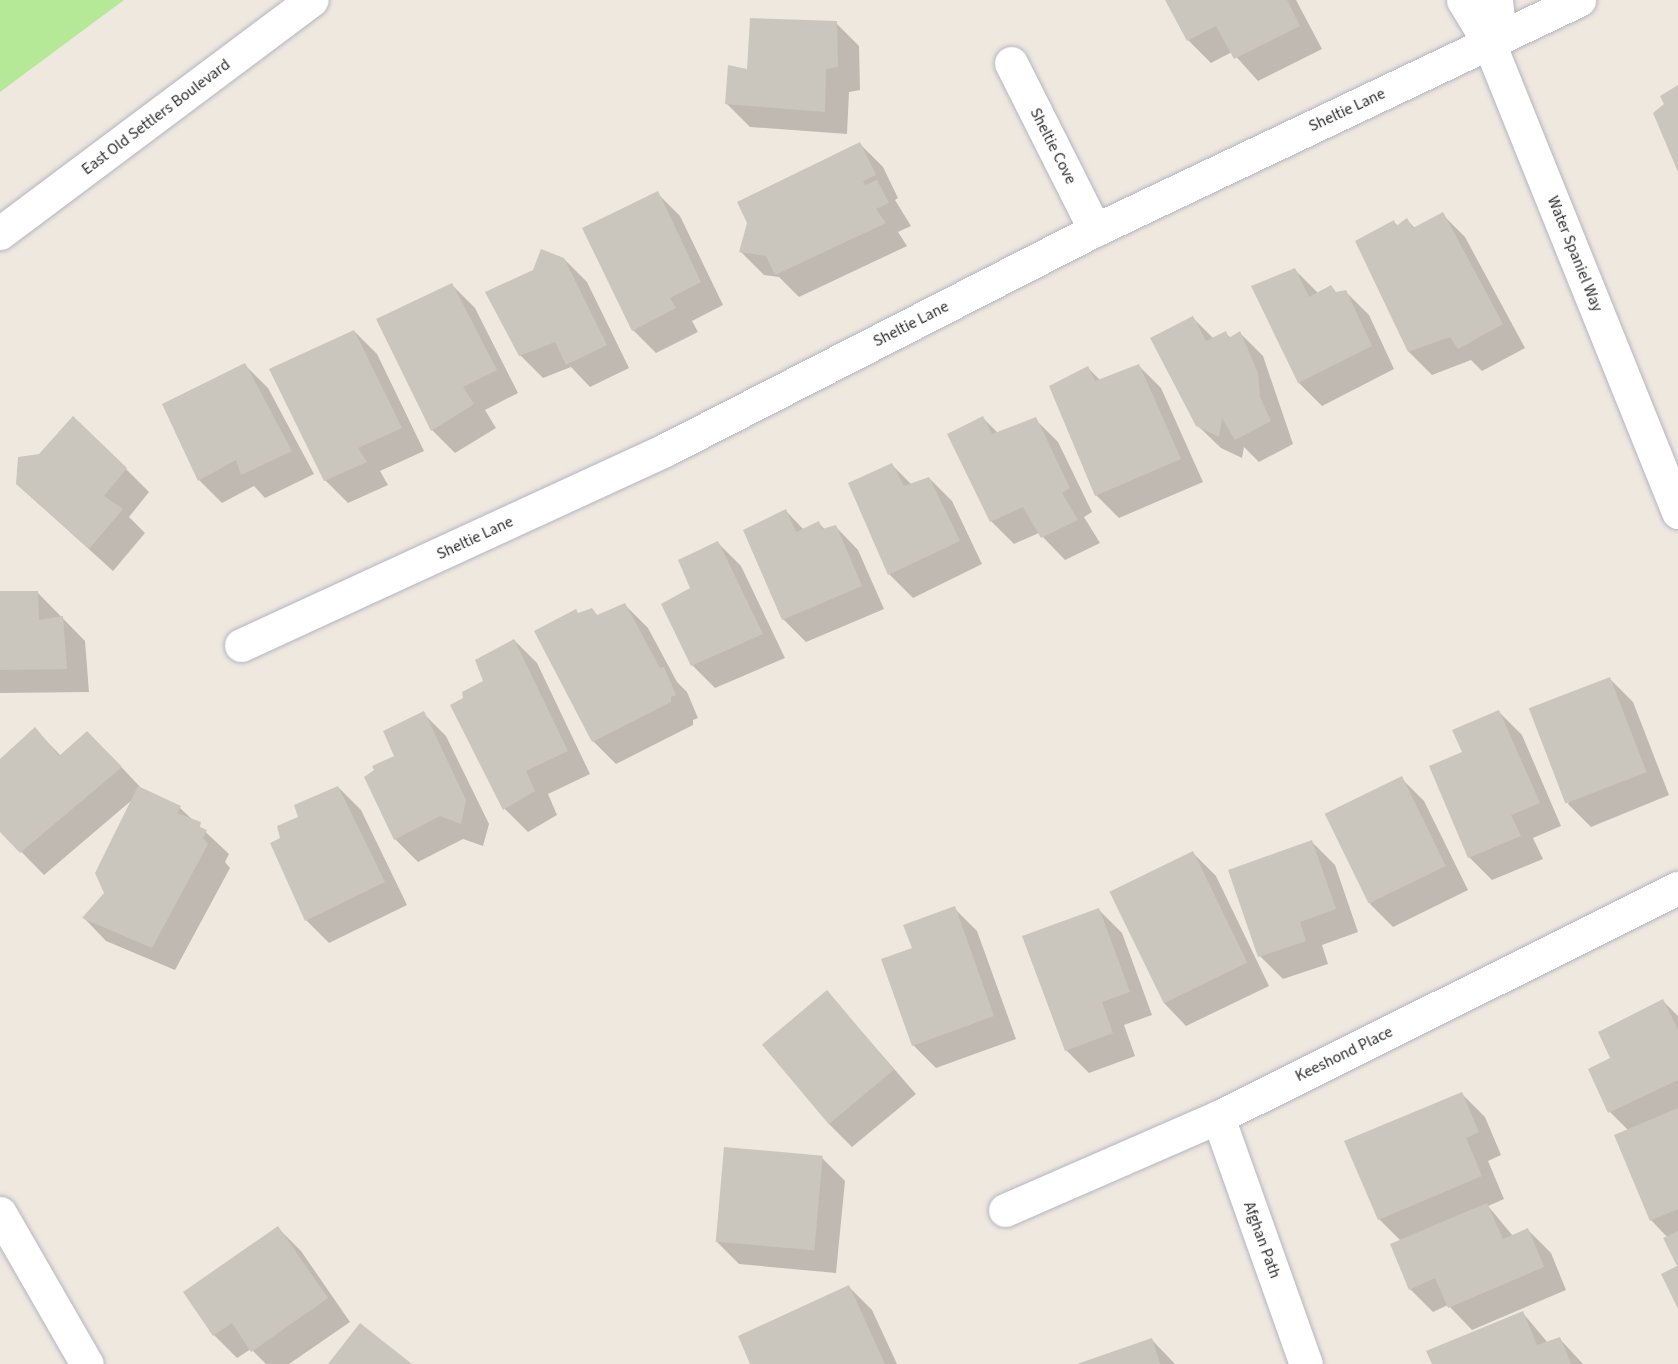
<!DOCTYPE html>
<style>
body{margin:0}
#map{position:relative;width:1678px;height:1364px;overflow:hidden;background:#efe8df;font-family:"Source Sans 3",sans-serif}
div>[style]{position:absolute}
.green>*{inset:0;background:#b5e998}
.shadow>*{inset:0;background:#0003}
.building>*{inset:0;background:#cbc6bd;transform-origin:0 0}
.roads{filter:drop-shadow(0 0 2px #b3b5c1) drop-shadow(0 0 2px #b3b5c1)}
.minor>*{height:33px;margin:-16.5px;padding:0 16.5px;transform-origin:16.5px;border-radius:16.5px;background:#fff}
.secondary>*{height:33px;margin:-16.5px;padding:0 16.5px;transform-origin:16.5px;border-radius:16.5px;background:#fff}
span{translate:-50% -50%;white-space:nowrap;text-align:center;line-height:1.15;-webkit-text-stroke:4.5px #fff;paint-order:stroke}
.street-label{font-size:16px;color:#2d2d2d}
</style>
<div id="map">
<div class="green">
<i style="clip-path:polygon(0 0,124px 0,0 92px)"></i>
</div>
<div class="shadow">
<i style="clip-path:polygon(1167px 0,1296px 0,1322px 49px,1258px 81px,1232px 52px,1211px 63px,1188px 40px)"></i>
<i style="clip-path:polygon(836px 23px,859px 46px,860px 90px,849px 92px,847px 134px,750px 127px,727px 104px,748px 71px)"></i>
<i style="clip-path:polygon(860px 144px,883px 167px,898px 198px,895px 200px,911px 226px,898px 232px,907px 246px,799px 297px,779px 277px,764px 275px,741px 252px)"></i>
<i style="clip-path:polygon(657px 193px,680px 216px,723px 305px,692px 321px,698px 332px,656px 353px,633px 330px)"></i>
<i style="clip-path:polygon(1442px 214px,1465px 237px,1525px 348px,1482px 371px,1471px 360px,1432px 375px,1409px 352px,1394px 222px,1398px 226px,1407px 220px,1415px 228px)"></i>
<i style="clip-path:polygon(564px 259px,587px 282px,629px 368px,590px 387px,571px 367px,543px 378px,520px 355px)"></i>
<i style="clip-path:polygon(1295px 270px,1319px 294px,1346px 292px,1369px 315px,1394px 369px,1322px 406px,1299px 383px,1253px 287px)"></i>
<i style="clip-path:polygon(452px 285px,475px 308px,518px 393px,485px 410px,496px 428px,455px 453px,432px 430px)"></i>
<i style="clip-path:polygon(1192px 317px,1214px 339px,1225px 333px,1231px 338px,1240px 333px,1263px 356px,1293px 444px,1259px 462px,1244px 447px,1242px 458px,1221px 448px,1197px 425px)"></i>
<i style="clip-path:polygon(354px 331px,377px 354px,424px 451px,380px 471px,388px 485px,348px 503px,325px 480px)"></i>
<i style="clip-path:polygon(245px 365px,268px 388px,314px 474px,265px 498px,254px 486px,222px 503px,199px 480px)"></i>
<i style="clip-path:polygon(1138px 365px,1161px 388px,1203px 482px,1119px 518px,1096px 495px,1088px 368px,1100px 380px)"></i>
<i style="clip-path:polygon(983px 418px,998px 433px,1035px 419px,1058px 442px,1092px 512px,1084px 517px,1100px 543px,1065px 560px,1039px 533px,1014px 544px,991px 521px)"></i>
<i style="clip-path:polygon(892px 465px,912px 485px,929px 478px,952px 501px,982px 564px,913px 598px,890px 575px,850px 484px)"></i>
<i style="clip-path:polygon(126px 469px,149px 492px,129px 517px,145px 533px,113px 571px,17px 484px)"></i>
<i style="clip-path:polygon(786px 511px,804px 530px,819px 523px,825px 530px,835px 526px,858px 550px,884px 609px,806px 642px,783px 619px)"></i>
<i style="clip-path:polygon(718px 543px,741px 566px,785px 658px,715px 688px,692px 665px)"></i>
<i style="clip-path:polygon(37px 592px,85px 641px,89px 692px,0 693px,0 593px)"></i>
<i style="clip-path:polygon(625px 605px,648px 628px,677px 682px,687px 692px,698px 718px,693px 720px,693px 725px,616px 764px,593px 741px,578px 614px,592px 610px,598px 616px)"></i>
<i style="clip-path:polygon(514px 640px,537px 663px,590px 774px,548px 794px,557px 815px,528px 832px,505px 809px,465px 698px,484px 681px)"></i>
<i style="clip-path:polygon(1610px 679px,1633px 702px,1669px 795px,1591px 827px,1568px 804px)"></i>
<i style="clip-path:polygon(1499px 712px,1522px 735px,1561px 826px,1533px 838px,1543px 859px,1492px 880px,1469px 857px,1464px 753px)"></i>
<i style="clip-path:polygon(423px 713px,446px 736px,489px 824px,483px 846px,463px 839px,418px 862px,395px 839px)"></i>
<i style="clip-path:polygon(35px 729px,61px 756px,110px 755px,144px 791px,180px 808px,229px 854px,225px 862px,230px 868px,175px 970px,106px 941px,84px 918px,106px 893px,132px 800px,44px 875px,0 830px,0 761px)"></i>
<i style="clip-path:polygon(1401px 778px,1424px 801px,1468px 890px,1393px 927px,1370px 904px)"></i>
<i style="clip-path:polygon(338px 787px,361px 810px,407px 905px,329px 943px,306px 920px,282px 839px)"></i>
<i style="clip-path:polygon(1312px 842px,1335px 865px,1358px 932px,1322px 945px,1328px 964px,1283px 979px,1260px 956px)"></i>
<i style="clip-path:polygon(1193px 853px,1216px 876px,1269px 986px,1186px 1026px,1164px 1003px)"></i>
<i style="clip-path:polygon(954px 908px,977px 931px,1016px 1039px,936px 1068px,913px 1045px)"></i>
<i style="clip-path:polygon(1099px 910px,1122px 933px,1152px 1015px,1124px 1025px,1135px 1056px,1089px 1073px,1066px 1050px)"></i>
<i style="clip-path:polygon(827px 992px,916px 1094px,852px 1147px,829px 1124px)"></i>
<i style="clip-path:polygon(1663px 1001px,1678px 1016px,1678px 1265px,1668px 1238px,1651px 1220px,1628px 1130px,1610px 1112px,1612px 1059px)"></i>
<i style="clip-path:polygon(1462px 1094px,1485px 1117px,1501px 1155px,1488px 1161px,1504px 1199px,1488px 1206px,1513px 1236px,1528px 1230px,1551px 1253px,1566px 1290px,1472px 1330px,1448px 1305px,1433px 1312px,1410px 1289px,1401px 1241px,1379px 1219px)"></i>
<i style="clip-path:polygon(822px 1158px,845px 1181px,836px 1273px,739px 1264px,716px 1241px)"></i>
<i style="clip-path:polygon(278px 1228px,301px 1251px,350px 1322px,289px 1364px,266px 1364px,251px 1349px,237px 1358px,214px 1335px)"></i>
<i style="clip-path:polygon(849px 1287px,872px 1310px,897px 1364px,752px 1364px)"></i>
<i style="clip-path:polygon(1523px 1313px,1548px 1343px,1559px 1338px,1583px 1364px,1433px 1364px)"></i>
<i style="clip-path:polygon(1152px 1340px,1175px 1364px,1083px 1364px)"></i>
</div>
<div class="building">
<i style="clip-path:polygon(1165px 0,1287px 0,1300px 26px,1234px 59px,1216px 26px,1187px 41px)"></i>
<i style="clip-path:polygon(750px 18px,837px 21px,838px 67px,826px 69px,825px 112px,725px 104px,728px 65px,747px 69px)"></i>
<i style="clip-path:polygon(1678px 85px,1678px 172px,1653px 113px,1664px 104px,1660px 96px)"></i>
<i style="clip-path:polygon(860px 142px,876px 175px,863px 181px,865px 185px,877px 180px,889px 203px,876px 209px,886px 223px,775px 275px,766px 256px,739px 252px,747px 223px,737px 202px)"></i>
<i style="clip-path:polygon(658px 191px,701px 282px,670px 298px,676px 308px,632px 331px,582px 228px)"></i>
<i style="clip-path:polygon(1443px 212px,1503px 324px,1458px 349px,1450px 337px,1408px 352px,1355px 241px,1394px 220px,1396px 226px,1407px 218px,1413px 228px)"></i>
<i style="clip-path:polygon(541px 249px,564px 258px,607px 345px,566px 365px,555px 342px,519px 356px,485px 292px,533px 270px)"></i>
<i style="clip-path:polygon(1295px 268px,1309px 297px,1331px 285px,1336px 292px,1346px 290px,1372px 346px,1298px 383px,1251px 286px)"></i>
<i style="clip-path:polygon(452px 283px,497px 370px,463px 387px,474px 404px,431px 431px,376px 319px)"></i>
<i style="clip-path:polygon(1193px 316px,1206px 341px,1226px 331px,1229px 338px,1240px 331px,1258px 373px,1260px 397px,1271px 421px,1235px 440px,1222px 418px,1219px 437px,1196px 426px,1150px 338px)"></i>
<i style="clip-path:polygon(354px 330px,402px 428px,358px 448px,367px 462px,324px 481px,269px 369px)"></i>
<i style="clip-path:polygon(245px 363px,292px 451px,241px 475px,236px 460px,198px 481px,162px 404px)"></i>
<i style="clip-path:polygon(1139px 364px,1181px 459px,1095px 496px,1049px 386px,1088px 366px,1095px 381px)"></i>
<i style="clip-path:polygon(73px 416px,127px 468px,104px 496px,123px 509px,89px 549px,16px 484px,18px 457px,39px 454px)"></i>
<i style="clip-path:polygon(983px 416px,992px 434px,1036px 417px,1070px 488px,1062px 493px,1078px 520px,1041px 538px,1023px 507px,990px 522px,947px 434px)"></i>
<i style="clip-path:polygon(892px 463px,904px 486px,929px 477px,960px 541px,888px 575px,848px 483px)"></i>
<i style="clip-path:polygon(786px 509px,796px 532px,819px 521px,822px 529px,836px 525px,862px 586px,782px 620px,743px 530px)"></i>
<i style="clip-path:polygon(718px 541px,763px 634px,691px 666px,661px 604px,690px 588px,678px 560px)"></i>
<i style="clip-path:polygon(0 591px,38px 591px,39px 620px,63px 616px,67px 669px,0 670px)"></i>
<i style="clip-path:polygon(625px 603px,660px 668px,664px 667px,676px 695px,671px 697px,671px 702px,592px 742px,534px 631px,576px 609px,578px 613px,592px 608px,597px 615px)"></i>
<i style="clip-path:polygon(514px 639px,568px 751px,526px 771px,535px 791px,503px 810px,450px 705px,463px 698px,462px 692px,483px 681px,475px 660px)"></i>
<i style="left:1610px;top:677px;width:102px;height:87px;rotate:69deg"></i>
<i style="clip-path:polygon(1499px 710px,1540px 803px,1511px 815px,1521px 836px,1468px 858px,1429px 766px,1462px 752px,1452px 730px)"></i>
<i style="clip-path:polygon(424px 711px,466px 800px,461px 824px,440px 816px,394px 840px,364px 777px,374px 770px,372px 766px,394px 756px,383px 731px)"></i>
<i style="clip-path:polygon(35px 727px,59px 756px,87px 731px,122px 767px,20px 853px,0 832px,0 759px)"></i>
<i style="left:1402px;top:776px;width:100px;height:86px;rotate:64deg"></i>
<i style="clip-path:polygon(138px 786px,181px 806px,177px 813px,201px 822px,200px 827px,207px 830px,203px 838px,208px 844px,152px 948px,82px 918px,104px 893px,95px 873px)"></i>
<i style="clip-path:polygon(338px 786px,385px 882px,305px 921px,270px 843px,280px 838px,277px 826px,298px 817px,294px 805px)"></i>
<i style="clip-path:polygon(1312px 840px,1336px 909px,1300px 922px,1306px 941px,1258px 957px,1228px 870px)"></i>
<i style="left:1193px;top:851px;width:124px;height:93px;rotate:64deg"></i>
<i style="clip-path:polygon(955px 906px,994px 1016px,912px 1046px,881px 959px,912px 948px,903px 925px)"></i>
<i style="clip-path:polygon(1099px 908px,1130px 992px,1102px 1002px,1113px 1033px,1065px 1051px,1022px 936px)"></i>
<i style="left:827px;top:990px;width:104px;height:85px;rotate:50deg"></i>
<i style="clip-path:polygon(1663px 999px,1678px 1030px,1678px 1080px,1608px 1113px,1588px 1069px,1610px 1058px,1598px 1032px)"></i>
<i style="clip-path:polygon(1462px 1092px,1479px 1132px,1466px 1138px,1482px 1176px,1378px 1220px,1344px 1141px)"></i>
<i style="clip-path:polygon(1678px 1108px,1678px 1209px,1650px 1221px,1614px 1135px)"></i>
<i style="left:724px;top:1147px;width:99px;height:95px;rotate:5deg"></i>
<i style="clip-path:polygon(1487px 1203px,1503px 1239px,1528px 1228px,1544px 1267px,1448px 1308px,1435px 1278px,1409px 1290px,1390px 1244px)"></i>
<i style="clip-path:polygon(278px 1226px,328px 1298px,251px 1352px,232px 1323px,213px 1336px,183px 1292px)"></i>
<i style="clip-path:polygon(1678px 1231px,1678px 1309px,1661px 1274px,1677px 1266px,1663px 1238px)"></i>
<i style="clip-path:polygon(849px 1285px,885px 1364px,750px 1364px,738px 1336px)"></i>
<i style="clip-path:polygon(1523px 1311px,1537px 1345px,1560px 1337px,1571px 1364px,1432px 1364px,1426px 1351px)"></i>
<i style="clip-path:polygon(360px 1323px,412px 1364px,328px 1364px)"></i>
<i style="clip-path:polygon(1152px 1338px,1160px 1364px,1077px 1364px)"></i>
</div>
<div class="roads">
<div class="minor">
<i style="left:1463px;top:0;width:50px;rotate:58.8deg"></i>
<i style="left:1489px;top:43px;width:506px;rotate:68.05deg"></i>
<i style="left:1496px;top:0;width:37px;rotate:84deg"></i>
<i style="left:1011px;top:63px;width:187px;rotate:63.3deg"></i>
<i style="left:241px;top:645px;width:464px;rotate:-24.7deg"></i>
<i style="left:663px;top:451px;width:485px;rotate:-27.1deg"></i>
<i style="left:1095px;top:230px;width:536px;rotate:-25.42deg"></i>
<i style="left:1218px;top:1117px;width:262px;rotate:70.4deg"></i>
<i style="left:1005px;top:1210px;width:232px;rotate:-23.6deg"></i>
<i style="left:1218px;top:1117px;width:514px;rotate:-26.47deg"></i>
<i style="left:0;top:1213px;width:174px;rotate:60.1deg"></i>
</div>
<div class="secondary">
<i style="left:0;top:233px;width:389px;rotate:-36.8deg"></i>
</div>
</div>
<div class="street-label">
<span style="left:1347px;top:110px;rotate:-25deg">Sheltie Lane</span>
<span style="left:156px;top:117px;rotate:-37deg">East Old Settlers Boulevard</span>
<span style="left:1053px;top:146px;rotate:63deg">Sheltie Cove</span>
<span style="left:1575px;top:254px;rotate:68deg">Water Spaniel Way</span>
<span style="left:911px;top:324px;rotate:-27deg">Sheltie Lane</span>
<span style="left:475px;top:538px;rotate:-25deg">Sheltie Lane</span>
<span style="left:1344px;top:1054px;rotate:-26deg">Keeshond Place</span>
<span style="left:1262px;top:1240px;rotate:70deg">Afghan Path</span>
</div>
</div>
